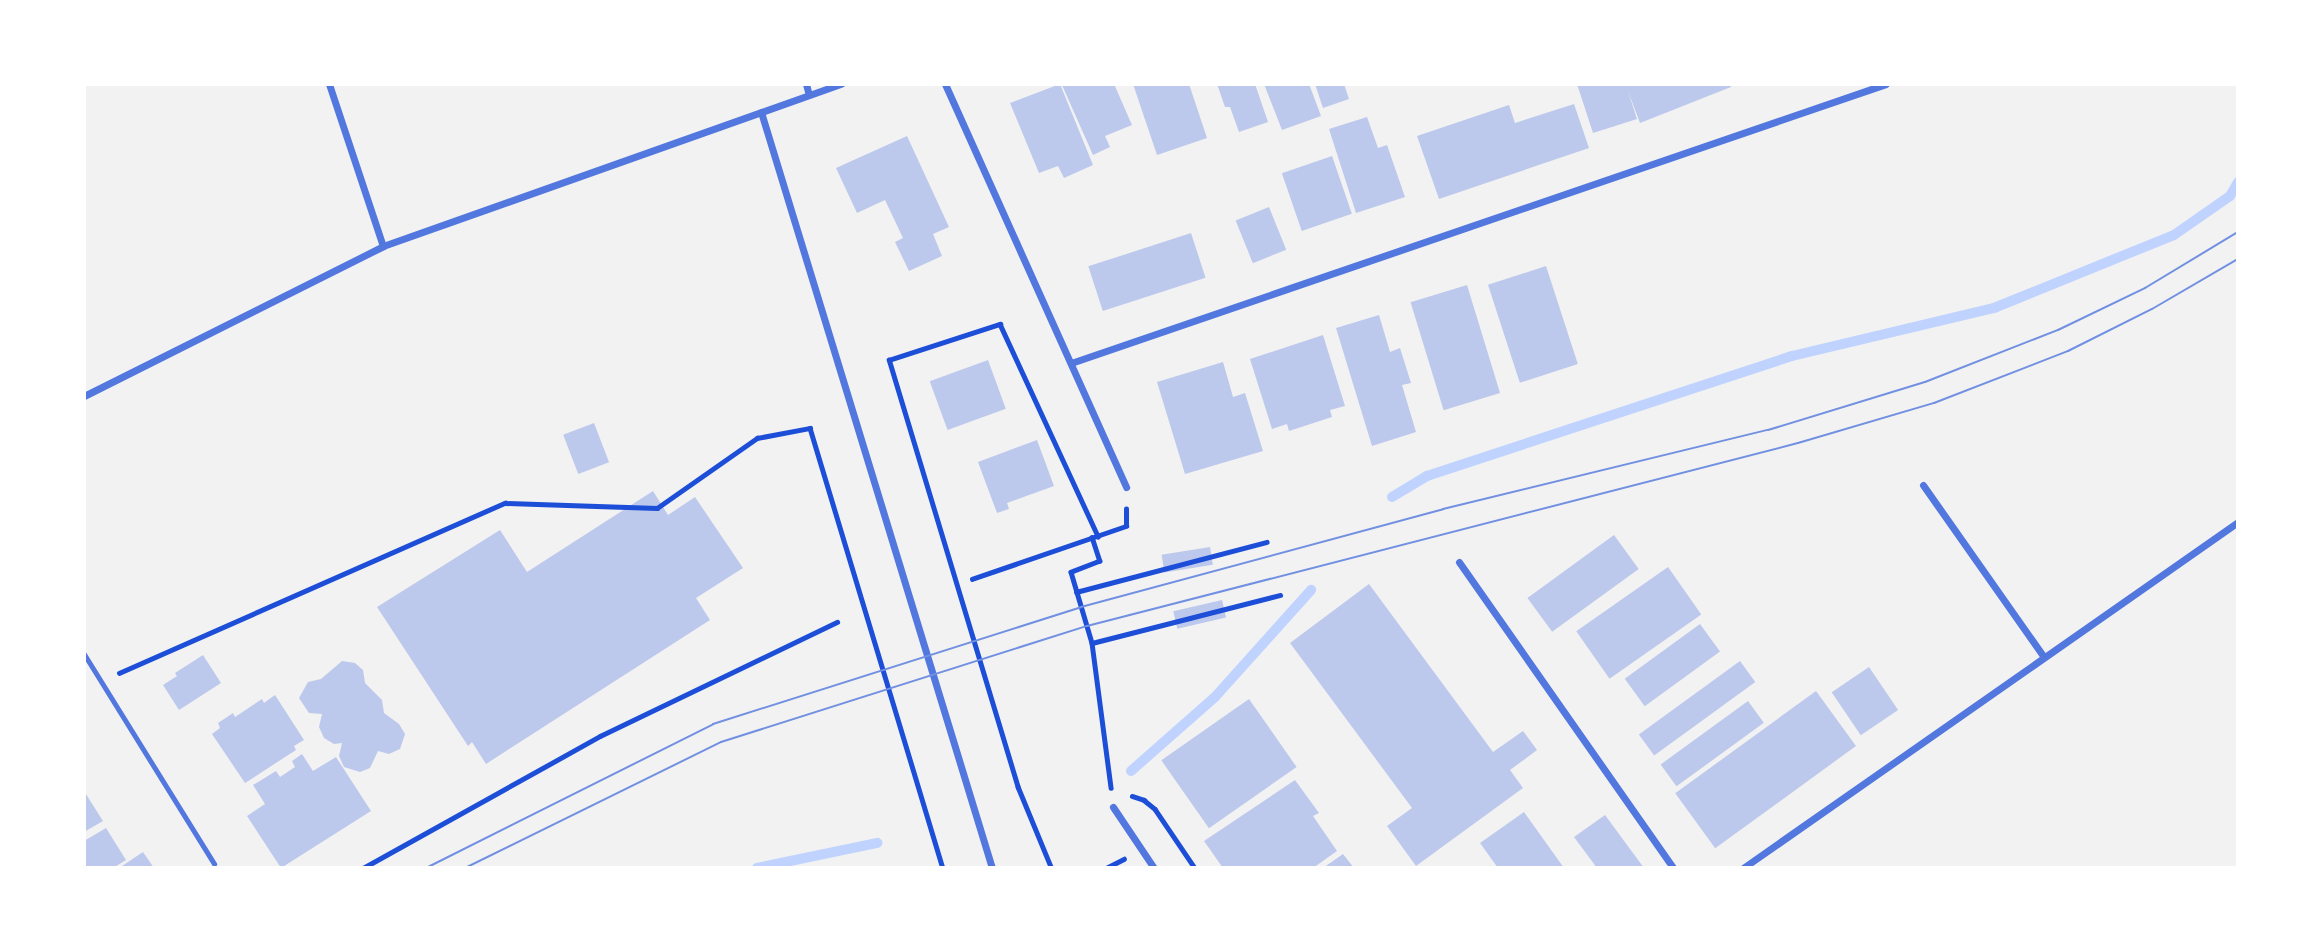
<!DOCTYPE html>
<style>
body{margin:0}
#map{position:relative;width:2322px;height:952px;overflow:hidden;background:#f2f2f2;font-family:"Fira Sans Condensed",sans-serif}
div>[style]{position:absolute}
.stream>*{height:10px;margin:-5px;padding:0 5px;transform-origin:5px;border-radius:5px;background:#bfd3fe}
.building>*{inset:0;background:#bdc9ec;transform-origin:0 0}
.path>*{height:4.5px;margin:-2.25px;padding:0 2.25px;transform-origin:2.25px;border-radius:2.25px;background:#1d4ed8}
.service>*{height:5px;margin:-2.5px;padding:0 2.5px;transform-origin:2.5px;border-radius:2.5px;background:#5277de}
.minor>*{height:7px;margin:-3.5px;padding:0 3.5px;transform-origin:3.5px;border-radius:3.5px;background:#5277de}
.tram>*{height:2px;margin:-1px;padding:0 1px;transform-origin:1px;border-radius:1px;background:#7290e2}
span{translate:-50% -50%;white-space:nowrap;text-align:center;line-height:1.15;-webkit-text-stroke:6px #fff;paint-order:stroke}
.frame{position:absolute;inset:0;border:86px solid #fff;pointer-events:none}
</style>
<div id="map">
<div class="stream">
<i style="left:1392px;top:497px;width:41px;rotate:-31deg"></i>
<i style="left:1427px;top:476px;width:384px;rotate:-18.2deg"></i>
<i style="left:1792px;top:356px;width:208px;rotate:-13.4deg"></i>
<i style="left:1994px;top:308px;width:194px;rotate:-22.1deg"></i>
<i style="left:2174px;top:235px;width:68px;rotate:-34.9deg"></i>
<i style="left:2230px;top:196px;width:16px;rotate:-60deg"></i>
<i style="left:1131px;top:771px;width:112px;rotate:-41.4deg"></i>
<i style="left:1215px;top:697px;width:144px;rotate:-48.1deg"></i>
<i style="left:757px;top:868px;width:123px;rotate:-11.8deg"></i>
</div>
<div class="building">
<i style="clip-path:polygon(1060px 84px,1093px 165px,1064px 178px,1058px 166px,1039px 173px,1010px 103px)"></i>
<i style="clip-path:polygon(1114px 84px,1132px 125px,1105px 136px,1110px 147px,1093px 155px,1062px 85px)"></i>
<i style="clip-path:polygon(1133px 84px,1189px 84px,1207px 138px,1157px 155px)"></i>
<i style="clip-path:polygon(1217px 84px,1255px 84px,1268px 122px,1239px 132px,1230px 107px,1225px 107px)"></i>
<i style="clip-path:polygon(1264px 84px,1309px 84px,1321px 116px,1282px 130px)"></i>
<i style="clip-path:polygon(1315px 84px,1344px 84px,1349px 99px,1323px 108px)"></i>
<i style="clip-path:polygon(1577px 84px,1730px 84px,1731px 87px,1640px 123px,1628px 91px,1637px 119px,1593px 133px)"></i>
<i style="clip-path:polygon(1574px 104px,1589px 148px,1439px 199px,1417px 136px,1509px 105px,1515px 123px)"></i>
<i style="clip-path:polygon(1367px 117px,1378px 148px,1387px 145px,1405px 197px,1356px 213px,1329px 129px)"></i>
<i style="clip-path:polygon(907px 136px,949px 227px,933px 234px,942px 256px,909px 271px,895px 242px,903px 238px,885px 200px,857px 213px,836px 168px)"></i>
<i style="left:1332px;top:156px;width:61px;height:53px;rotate:71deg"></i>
<i style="left:1269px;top:207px;width:46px;height:36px;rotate:68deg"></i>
<i style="left:1191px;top:233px;width:47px;height:108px;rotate:72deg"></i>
<i style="left:1546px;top:266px;width:103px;height:61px;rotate:72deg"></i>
<i style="left:1467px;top:285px;width:113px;height:59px;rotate:73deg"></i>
<i style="clip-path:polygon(1379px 315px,1390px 352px,1400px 348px,1411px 383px,1402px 385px,1416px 432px,1372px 446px,1336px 328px)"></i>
<i style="clip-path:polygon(1323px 335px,1345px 406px,1330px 410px,1332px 417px,1289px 431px,1287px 424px,1272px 429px,1250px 359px)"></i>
<i style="left:988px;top:360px;width:52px;height:62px;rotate:70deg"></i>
<i style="clip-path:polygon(1223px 362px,1233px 397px,1245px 393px,1263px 451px,1185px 474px,1157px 382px)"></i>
<i style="left:594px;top:423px;width:42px;height:33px;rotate:69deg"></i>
<i style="clip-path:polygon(1037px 440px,1054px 486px,1007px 503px,1009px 509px,997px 513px,978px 462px)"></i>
<i style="clip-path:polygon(653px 491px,668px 515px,695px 497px,743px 568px,696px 598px,710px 620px,486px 764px,472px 742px,468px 746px,377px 607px,500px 530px,527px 572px)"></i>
<i style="left:1614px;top:535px;width:42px;height:107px;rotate:54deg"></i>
<i style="left:1210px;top:547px;width:18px;height:49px;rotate:81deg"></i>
<i style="left:1668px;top:567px;width:58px;height:112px;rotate:55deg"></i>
<i style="clip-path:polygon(1369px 584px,1493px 752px,1523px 731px,1537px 750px,1510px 770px,1523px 788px,1416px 866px,1387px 826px,1412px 808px,1290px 643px)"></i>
<i style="left:1222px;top:600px;width:18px;height:50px;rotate:77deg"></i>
<i style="left:1700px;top:624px;width:34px;height:93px;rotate:54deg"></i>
<i style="clip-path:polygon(203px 655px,221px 683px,179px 710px,163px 685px,177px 676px,175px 673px)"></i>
<i style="clip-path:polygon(342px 661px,355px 663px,363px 670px,365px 683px,382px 700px,384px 713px,399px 724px,405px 734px,400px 749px,389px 754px,378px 751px,370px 768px,360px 772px,344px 767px,339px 756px,342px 743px,334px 744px,324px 738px,319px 727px,322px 714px,309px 713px,299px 698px,308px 682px,321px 679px)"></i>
<i style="left:1740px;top:661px;width:26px;height:125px;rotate:54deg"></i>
<i style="left:1869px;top:667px;width:52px;height:45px;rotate:56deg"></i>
<i style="left:1816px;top:691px;width:68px;height:174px;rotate:54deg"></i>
<i style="clip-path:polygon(275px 695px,304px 740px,294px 746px,296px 750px,245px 783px,212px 734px,220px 728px,218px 723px,233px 713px,235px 717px,262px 699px,264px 703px)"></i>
<i style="left:1249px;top:699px;width:83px;height:107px;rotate:55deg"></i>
<i style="left:1748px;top:701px;width:27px;height:108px;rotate:54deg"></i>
<i style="clip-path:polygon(302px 754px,313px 771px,336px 757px,371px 811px,281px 868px,247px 816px,265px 804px,253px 785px,276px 771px,280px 777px,295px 767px,292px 761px)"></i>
<i style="clip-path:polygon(1295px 780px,1319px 813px,1313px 816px,1337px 851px,1313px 868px,1223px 868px,1204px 841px)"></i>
<i style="clip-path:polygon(84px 791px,103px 821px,84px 832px)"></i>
<i style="clip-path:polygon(1524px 812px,1564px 868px,1498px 868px,1480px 843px)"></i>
<i style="clip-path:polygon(1605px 815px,1644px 868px,1597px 868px,1574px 837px)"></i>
<i style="clip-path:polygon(106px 828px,126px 860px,113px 868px,84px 868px,84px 841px)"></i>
<i style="clip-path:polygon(143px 852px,154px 868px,119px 868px)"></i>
<i style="clip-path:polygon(1343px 854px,1354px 868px,1323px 868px)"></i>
</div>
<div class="path">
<i style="left:1092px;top:537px;width:25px;rotate:72deg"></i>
<i style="left:1100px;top:561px;width:31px;rotate:159deg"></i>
<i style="left:1071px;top:572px;width:74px;rotate:73.5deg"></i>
<i style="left:1092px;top:643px;width:146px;rotate:82.5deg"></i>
<i style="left:972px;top:579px;width:163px;rotate:-19deg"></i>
<i style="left:1126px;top:526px;width:17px;rotate:-90deg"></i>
<i style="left:1076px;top:592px;width:197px;rotate:-14.7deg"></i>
<i style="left:1092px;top:643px;width:194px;rotate:-14.3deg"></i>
<i style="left:119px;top:673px;width:422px;rotate:-23.8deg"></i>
<i style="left:505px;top:503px;width:152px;rotate:1.9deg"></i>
<i style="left:657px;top:508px;width:122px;rotate:-35deg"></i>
<i style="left:757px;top:438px;width:54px;rotate:-10.7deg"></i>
<i style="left:810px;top:428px;width:460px;rotate:73.2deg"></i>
<i style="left:1132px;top:796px;width:13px;rotate:18deg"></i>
<i style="left:1144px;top:800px;width:14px;rotate:39deg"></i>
<i style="left:1155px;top:809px;width:71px;rotate:55.9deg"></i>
<i style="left:363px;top:868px;width:271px;rotate:-29.1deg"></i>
<i style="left:600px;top:736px;width:263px;rotate:-25.7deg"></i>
<i style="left:1051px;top:868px;width:87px;rotate:-112.4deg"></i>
<i style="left:1018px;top:788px;width:447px;rotate:-106.8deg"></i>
<i style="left:889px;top:360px;width:117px;rotate:-18deg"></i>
<i style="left:1000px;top:324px;width:234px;rotate:65.2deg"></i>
<i style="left:1106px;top:868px;width:20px;rotate:-27deg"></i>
</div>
<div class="service">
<i style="left:84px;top:654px;width:247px;rotate:58.2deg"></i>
</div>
<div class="minor">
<i style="left:329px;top:84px;width:171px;rotate:71.6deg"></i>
<i style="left:806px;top:84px;width:11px;rotate:75deg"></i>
<i style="left:945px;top:84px;width:442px;rotate:65.8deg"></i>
<i style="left:761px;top:112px;width:791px;rotate:73.01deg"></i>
<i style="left:1071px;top:363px;width:861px;rotate:-18.9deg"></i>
<i style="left:84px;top:396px;width:335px;rotate:-26.6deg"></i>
<i style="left:383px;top:246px;width:486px;rotate:-19.5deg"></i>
<i style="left:1923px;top:485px;width:210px;rotate:54.9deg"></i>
<i style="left:1459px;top:562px;width:373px;rotate:55deg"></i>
<i style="left:1113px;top:807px;width:73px;rotate:56.1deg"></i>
<i style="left:1743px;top:868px;width:604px;rotate:-34.95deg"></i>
</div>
<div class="tram">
<i style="left:426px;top:868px;width:321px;rotate:-26.6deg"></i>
<i style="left:713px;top:724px;width:386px;rotate:-17.6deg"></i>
<i style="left:1081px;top:607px;width:375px;rotate:-15.1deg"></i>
<i style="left:1443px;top:509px;width:334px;rotate:-13.7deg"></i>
<i style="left:1768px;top:430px;width:164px;rotate:-17deg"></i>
<i style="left:1925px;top:382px;width:143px;rotate:-21.4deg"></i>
<i style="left:2058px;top:330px;width:97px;rotate:-25.8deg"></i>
<i style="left:2145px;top:288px;width:109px;rotate:-31.1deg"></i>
<i style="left:465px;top:868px;width:285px;rotate:-26.2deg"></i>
<i style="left:721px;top:742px;width:384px;rotate:-17.6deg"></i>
<i style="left:1087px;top:626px;width:734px;rotate:-14.43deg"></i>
<i style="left:1798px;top:443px;width:142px;rotate:-16.4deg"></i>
<i style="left:1934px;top:403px;width:144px;rotate:-21.2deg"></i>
<i style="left:2068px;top:351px;width:94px;rotate:-26.6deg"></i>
<i style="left:2152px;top:309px;width:99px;rotate:-30.2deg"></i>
</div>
<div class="frame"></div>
</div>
